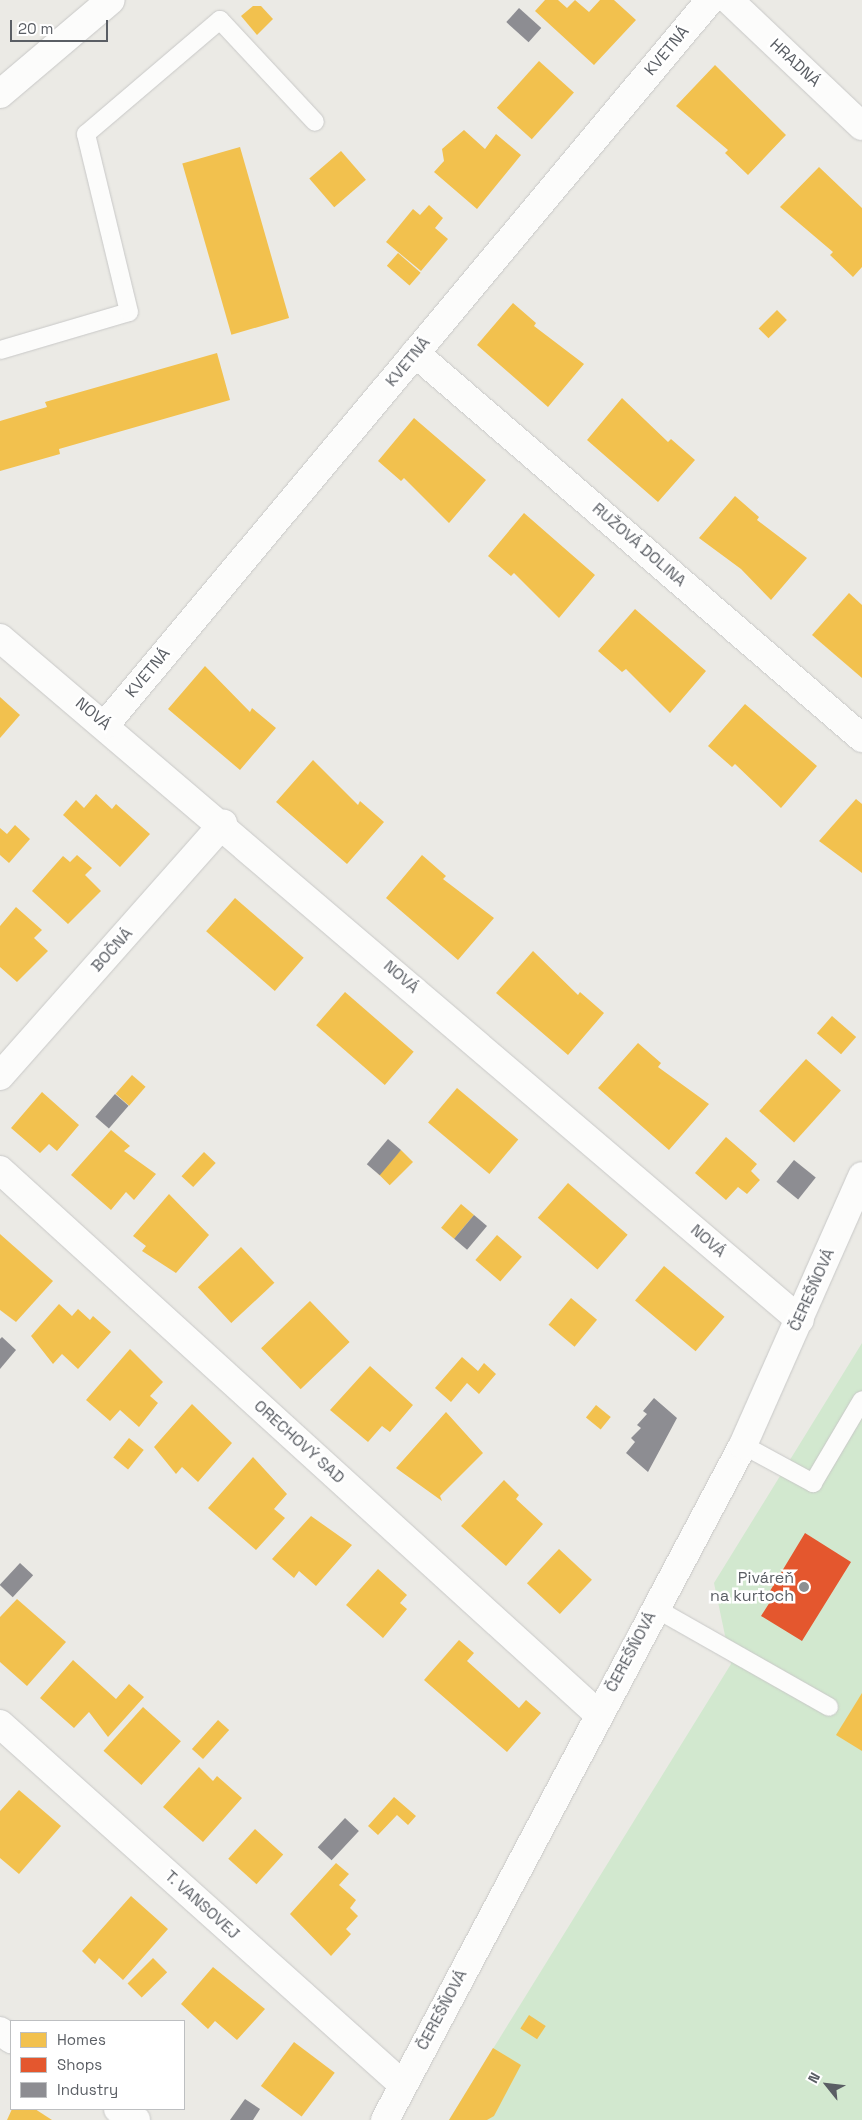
<!DOCTYPE html>
<meta charset="utf-8">
<style>
body{margin:0}
#map{position:relative;width:862px;height:2120px;overflow:hidden;background:#ebeae5;font-family:"Space Grotesk",sans-serif}
div>[style]{position:absolute}
.green>*{inset:0;background:#d2e8cf}
.homes>*{inset:0;background:#f2c14e;transform-origin:0 0}
.shops>*{inset:0;background:#e4572e}
.industry>*{inset:0;background:#8d8d92;transform-origin:0 0}
.roads{filter:drop-shadow(0 0 1px #c8c8c7) drop-shadow(0 0 1px #c8c8c7)}
.lane>*{height:18px;margin:-9px;padding:0 9px;transform-origin:9px;border-radius:9px;background:#fcfcfb}
.street>*{height:28px;margin:-14px;padding:0 14px;transform-origin:14px;border-radius:14px;background:#fcfcfb}
.dots>*{width:14px;height:14px;translate:-50% -50%;box-sizing:border-box;border:2px solid #fff;border-radius:50%}
span{translate:-50% -50%;white-space:nowrap;text-align:center;line-height:1.15;-webkit-text-stroke:5px #fff;paint-order:stroke}
.street-label{font-size:16px;color:#5a5e64}
.poi-label{font-size:16px;color:#5a5e64}
.right{translate:-100% -50%;text-align:right}
.legend{position:absolute;left:10px;top:2020px;width:175px;height:90px;box-sizing:border-box;background:#fff;border:1px solid #bdbfc1;margin:0;padding:6px 9px;list-style:none;font-size:15px;color:#5a5e64}
.legend li{display:flex;align-items:center;gap:10px;height:25px}
.legend b{width:25px;border:1px solid #bdbfc1}
.north{position:absolute;left:802px;top:2060px;width:50px;height:50px;-webkit-text-stroke:4px #fff;paint-order:stroke;rotate:299deg;font-size:14px;font-weight:700;line-height:20px;text-align:center;color:#5a5e64}
.north::after{content:'';display:block;margin:auto;width:18px;height:22px;background:#5a5e64;clip-path:polygon(50% 0,100% 100%,50% 72%,0 100%)}
.scale{position:absolute;left:10px;top:20px;width:98px;height:22px;box-sizing:border-box;border:2px solid #5a5e64;border-top:0;padding-left:6px;font-size:15px;line-height:18px;white-space:nowrap;color:#5a5e64;-webkit-text-stroke:4px #fff;paint-order:stroke}
</style>
<div id="map">
<div class="green">
<i style="clip-path:polygon(862px 1343px,862px 2120px,449px 2120px,731px 1664px,714px 1583px)"></i>
</div>
<div class="homes">
<i style="clip-path:polygon(545px 0,558px 0,567px 8px,575px 0,589px 12px,600px 0,614px 0,636px 20px,594px 65px,535px 11px)"></i>
<i style="clip-path:polygon(253px 6px,261px 6px,273px 19px,257px 35px,241px 16px)"></i>
<i style="left:539px;top:61px;width:47px;height:63px;rotate:42deg"></i>
<i style="clip-path:polygon(715px 65px,786px 135px,748px 175px,725px 153px,728px 150px,676px 106px)"></i>
<i style="clip-path:polygon(464px 130px,485px 149px,496px 134px,521px 155px,477px 209px,434px 172px,444px 161px,442px 149px)"></i>
<i style="left:240px;top:147px;width:178px;height:60px;rotate:74deg"></i>
<i style="left:341px;top:151px;width:38px;height:42px;rotate:49deg"></i>
<i style="clip-path:polygon(819px 167px,862px 208px,862px 267px,853px 277px,830px 255px,833px 252px,780px 207px)"></i>
<i style="clip-path:polygon(429px 205px,443px 218px,435px 228px,448px 239px,421px 271px,386px 242px,413px 209px,420px 215px)"></i>
<i style="left:398px;top:253px;width:30px;height:17px;rotate:41deg"></i>
<i style="clip-path:polygon(513px 303px,536px 323px,534px 326px,584px 364px,548px 407px,477px 345px)"></i>
<i style="left:777px;top:310px;width:14px;height:26px;rotate:45deg"></i>
<i style="clip-path:polygon(217px 353px,230px 400px,59px 449px,60px 454px,0 471px,0 421px,47px 407px,45px 402px)"></i>
<i style="clip-path:polygon(622px 398px,668px 442px,671px 439px,695px 460px,658px 502px,587px 440px)"></i>
<i style="clip-path:polygon(414px 418px,486px 480px,449px 523px,404px 478px,401px 481px,378px 461px)"></i>
<i style="clip-path:polygon(735px 496px,759px 517px,757px 520px,807px 558px,771px 600px,741px 569px,699px 538px)"></i>
<i style="clip-path:polygon(524px 513px,595px 575px,559px 618px,514px 573px,511px 576px,488px 556px)"></i>
<i style="clip-path:polygon(849px 593px,862px 605px,862px 678px,812px 635px)"></i>
<i style="clip-path:polygon(635px 609px,706px 671px,670px 713px,626px 669px,622px 672px,598px 651px)"></i>
<i style="clip-path:polygon(205px 666px,250px 712px,252px 708px,276px 728px,240px 770px,168px 709px)"></i>
<i style="clip-path:polygon(0 697px,20px 715px,0 738px)"></i>
<i style="clip-path:polygon(745px 704px,817px 766px,781px 808px,735px 764px,732px 767px,708px 746px)"></i>
<i style="clip-path:polygon(313px 760px,358px 805px,360px 801px,384px 822px,347px 864px,276px 802px)"></i>
<i style="clip-path:polygon(96px 794px,112px 809px,116px 804px,150px 834px,120px 867px,63px 815px,76px 800px,84px 808px)"></i>
<i style="clip-path:polygon(856px 799px,862px 804px,862px 873px,819px 841px)"></i>
<i style="clip-path:polygon(15px 825px,30px 839px,9px 863px,0 855px,0 828px,7px 834px)"></i>
<i style="clip-path:polygon(77px 855px,92px 868px,85px 875px,101px 891px,68px 924px,32px 891px,63px 856px,70px 862px)"></i>
<i style="clip-path:polygon(422px 855px,446px 876px,443px 879px,494px 918px,458px 960px,386px 898px)"></i>
<i style="left:235px;top:898px;width:91px;height:44px;rotate:41deg"></i>
<i style="clip-path:polygon(16px 907px,42px 930px,34px 938px,48px 951px,17px 982px,0 967px,0 926px)"></i>
<i style="clip-path:polygon(533px 951px,578px 995px,580px 992px,604px 1013px,568px 1055px,496px 993px)"></i>
<i style="left:345px;top:992px;width:91px;height:44px;rotate:41deg"></i>
<i style="left:832px;top:1016px;width:32px;height:23px;rotate:41deg"></i>
<i style="clip-path:polygon(638px 1043px,661px 1063px,658px 1067px,709px 1104px,669px 1150px,598px 1088px)"></i>
<i style="left:806px;top:1059px;width:47px;height:70px;rotate:42deg"></i>
<i style="left:132px;top:1075px;width:18px;height:25px;rotate:41deg"></i>
<i style="left:457px;top:1088px;width:80px;height:45px;rotate:40deg"></i>
<i style="clip-path:polygon(42px 1092px,79px 1125px,57px 1151px,49px 1144px,40px 1153px,11px 1128px)"></i>
<i style="clip-path:polygon(111px 1130px,130px 1146px,124px 1151px,156px 1174px,134px 1200px,126px 1192px,111px 1210px,71px 1175px)"></i>
<i style="clip-path:polygon(726px 1137px,757px 1164px,751px 1171px,760px 1180px,747px 1194px,738px 1187px,726px 1200px,695px 1173px)"></i>
<i style="left:401px;top:1150px;width:17px;height:33px;rotate:45deg"></i>
<i style="left:204px;top:1152px;width:16px;height:33px;rotate:43deg"></i>
<i style="left:568px;top:1183px;width:79px;height:46px;rotate:41deg"></i>
<i style="clip-path:polygon(169px 1194px,209px 1235px,176px 1273px,142px 1251px,146px 1246px,133px 1236px)"></i>
<i style="left:461px;top:1204px;width:17px;height:31px;rotate:40deg"></i>
<i style="clip-path:polygon(0 1234px,53px 1281px,16px 1322px,0 1310px)"></i>
<i style="left:497px;top:1235px;width:33px;height:33px;rotate:41deg"></i>
<i style="left:241px;top:1247px;width:49px;height:59px;rotate:47deg"></i>
<i style="left:664px;top:1266px;width:79px;height:45px;rotate:40deg"></i>
<i style="left:571px;top:1298px;width:34px;height:35px;rotate:40deg"></i>
<i style="left:310px;top:1301px;width:57px;height:68px;rotate:46deg"></i>
<i style="clip-path:polygon(59px 1304px,72px 1316px,78px 1309px,90px 1320px,93px 1316px,111px 1332px,78px 1369px,62px 1354px,53px 1364px,31px 1336px)"></i>
<i style="clip-path:polygon(130px 1349px,163px 1382px,150px 1396px,158px 1403px,139px 1427px,120px 1410px,110px 1421px,86px 1400px)"></i>
<i style="clip-path:polygon(462px 1357px,478px 1371px,484px 1363px,496px 1374px,479px 1394px,467px 1383px,451px 1402px,435px 1388px)"></i>
<i style="clip-path:polygon(370px 1366px,413px 1405px,390px 1432px,382px 1426px,368px 1442px,330px 1410px)"></i>
<i style="clip-path:polygon(192px 1404px,232px 1443px,198px 1482px,182px 1467px,176px 1474px,154px 1447px)"></i>
<i style="left:596px;top:1405px;width:19px;height:16px;rotate:39deg"></i>
<i style="clip-path:polygon(446px 1412px,483px 1453px,440px 1496px,442px 1501px,396px 1468px)"></i>
<i style="left:129px;top:1438px;width:19px;height:25px;rotate:39deg"></i>
<i style="clip-path:polygon(253px 1457px,287px 1494px,274px 1509px,285px 1518px,256px 1550px,208px 1508px)"></i>
<i style="clip-path:polygon(504px 1480px,519px 1495px,516px 1499px,543px 1524px,506px 1566px,461px 1526px)"></i>
<i style="clip-path:polygon(311px 1516px,352px 1545px,316px 1586px,299px 1571px,294px 1578px,272px 1559px)"></i>
<i style="left:559px;top:1549px;width:45px;height:47px;rotate:43deg"></i>
<i style="clip-path:polygon(378px 1569px,407px 1595px,400px 1603px,407px 1609px,383px 1638px,346px 1605px)"></i>
<i style="clip-path:polygon(17px 1599px,66px 1642px,27px 1686px,0 1662px,0 1617px)"></i>
<i style="clip-path:polygon(459px 1640px,474px 1653px,467px 1661px,519px 1708px,526px 1700px,541px 1713px,507px 1752px,424px 1680px)"></i>
<i style="clip-path:polygon(73px 1660px,116px 1699px,129px 1684px,144px 1697px,108px 1737px,89px 1712px,74px 1728px,40px 1698px)"></i>
<i style="clip-path:polygon(862px 1693px,862px 1751px,836px 1735px)"></i>
<i style="left:143px;top:1707px;width:51px;height:59px;rotate:42deg"></i>
<i style="left:218px;top:1720px;width:15px;height:39px;rotate:42deg"></i>
<i style="clip-path:polygon(199px 1767px,213px 1781px,217px 1776px,242px 1798px,203px 1842px,163px 1807px)"></i>
<i style="clip-path:polygon(19px 1790px,61px 1826px,19px 1874px,0 1858px,0 1811px)"></i>
<i style="clip-path:polygon(394px 1797px,416px 1816px,408px 1825px,397px 1815px,378px 1835px,368px 1826px)"></i>
<i style="left:255px;top:1829px;width:38px;height:40px;rotate:42deg"></i>
<i style="clip-path:polygon(336px 1863px,349px 1874px,339px 1885px,356px 1900px,350px 1908px,358px 1916px,346px 1929px,351px 1934px,331px 1956px,290px 1914px)"></i>
<i style="clip-path:polygon(131px 1896px,168px 1929px,123px 1980px,99px 1958px,95px 1964px,82px 1951px)"></i>
<i style="left:153px;top:1958px;width:20px;height:36px;rotate:45deg"></i>
<i style="clip-path:polygon(213px 1967px,265px 2009px,237px 2040px,215px 2021px,208px 2029px,181px 2004px)"></i>
<i style="left:529px;top:2015px;width:20px;height:16px;rotate:33deg"></i>
<i style="left:294px;top:2042px;width:51px;height:55px;rotate:37deg"></i>
<i style="clip-path:polygon(493px 2048px,521px 2065px,494px 2116px,487px 2120px,449px 2120px)"></i>
<i style="clip-path:polygon(12px 2109px,35px 2109px,52px 2120px,7px 2120px)"></i>
</div>
<div class="shops">
<i style="clip-path:polygon(805px 1533px,851px 1562px,802px 1641px,761px 1616px,775px 1594px,770px 1591px)"></i>
</div>
<div class="industry">
<i style="left:519px;top:8px;width:30px;height:19px;rotate:42deg"></i>
<i style="left:115px;top:1094px;width:18px;height:30px;rotate:41deg"></i>
<i style="left:388px;top:1139px;width:17px;height:33px;rotate:40deg"></i>
<i style="left:794px;top:1160px;width:28px;height:28px;rotate:39deg"></i>
<i style="left:474px;top:1215px;width:17px;height:31px;rotate:40deg"></i>
<i style="clip-path:polygon(2px 1337px,16px 1350px,0 1369px,0 1339px)"></i>
<i style="clip-path:polygon(654px 1398px,677px 1418px,648px 1472px,626px 1453px,635px 1442px,631px 1438px,641px 1428px,637px 1425px,647px 1414px,643px 1411px)"></i>
<i style="left:20px;top:1563px;width:18px;height:30px;rotate:43deg"></i>
<i style="left:345px;top:1818px;width:19px;height:40px;rotate:43deg"></i>
<i style="clip-path:polygon(245px 2099px,260px 2109px,253px 2120px,230px 2120px)"></i>
</div>
<div class="roads">
<div class="lane">
<i style="left:0;top:350px;width:134px;rotate:-16.4deg"></i>
<i style="left:129px;top:312px;width:183px;rotate:-103.6deg"></i>
<i style="left:86px;top:134px;width:176px;rotate:-40.4deg"></i>
<i style="left:220px;top:20px;width:139px;rotate:47deg"></i>
<i style="left:743px;top:1445px;width:80px;rotate:28.5deg"></i>
<i style="left:813px;top:1483px;width:96px;rotate:-59.4deg"></i>
<i style="left:655px;top:1608px;width:200px;rotate:29.6deg"></i>
</div>
<div class="street">
<i style="left:729px;top:0;width:183px;rotate:43.5deg"></i>
<i style="left:0;top:94px;width:145px;rotate:-40.3deg"></i>
<i style="left:415px;top:353px;width:590px;rotate:40.74deg"></i>
<i style="left:0;top:638px;width:1051px;rotate:40.45deg"></i>
<i style="left:106px;top:724px;width:943px;rotate:-50.16deg"></i>
<i style="left:0;top:1076px;width:337px;rotate:-48.5deg"></i>
<i style="left:0;top:1170px;width:808px;rotate:42.29deg"></i>
<i style="left:0;top:1724px;width:541px;rotate:41.85deg"></i>
<i style="left:0;top:2031px;width:14px;rotate:36deg"></i>
<i style="left:118px;top:2109px;width:21px;rotate:31deg"></i>
<i style="left:385px;top:2120px;width:764px;rotate:-62.06deg"></i>
<i style="left:743px;top:1445px;width:294px;rotate:-66.1deg"></i>
</div>
</div>
<div class="dots">
<i style="left:804px;top:1587px;background:#8d8f91"></i>
</div>
<div class="street-label">
<span style="left:667px;top:51px;rotate:-50deg">KVETNÁ</span>
<span style="left:795px;top:63px;rotate:43deg">HRADNÁ</span>
<span style="left:408px;top:362px;rotate:-50deg">KVETNÁ</span>
<span style="left:639px;top:545px;rotate:41deg">RUŽOVÁ DOLINA</span>
<span style="left:148px;top:673px;rotate:-50deg">KVETNÁ</span>
<span style="left:93px;top:714px;rotate:40deg">NOVÁ</span>
<span style="left:112px;top:950px;rotate:-48deg">BOČNÁ</span>
<span style="left:401px;top:977px;rotate:41deg">NOVÁ</span>
<span style="left:708px;top:1241px;rotate:41deg">NOVÁ</span>
<span style="left:812px;top:1290px;rotate:-66deg">ČEREŠŇOVÁ</span>
<span style="left:299px;top:1442px;rotate:42deg">ORECHOVÝ SAD</span>
<span style="left:631px;top:1652px;rotate:-62deg">ČEREŠŇOVÁ</span>
<span style="left:202px;top:1905px;rotate:42deg">T. VANSOVEJ</span>
<span style="left:442px;top:2010px;rotate:-62deg">ČEREŠŇOVÁ</span>
</div>
<div class="poi-label">
<span class="right" style="left:794px;top:1587px">Piváreň<br>na kurtoch</span>
</div>
<ul class="legend">
<li><b style="height:14px;background:#f2c14e"></b>Homes</li>
<li><b style="height:14px;background:#e4572e"></b>Shops</li>
<li><b style="height:14px;background:#8d8d92"></b>Industry</li>
</ul>
<div class="north">N</div>
<div class="scale">20 m</div>
</div>
